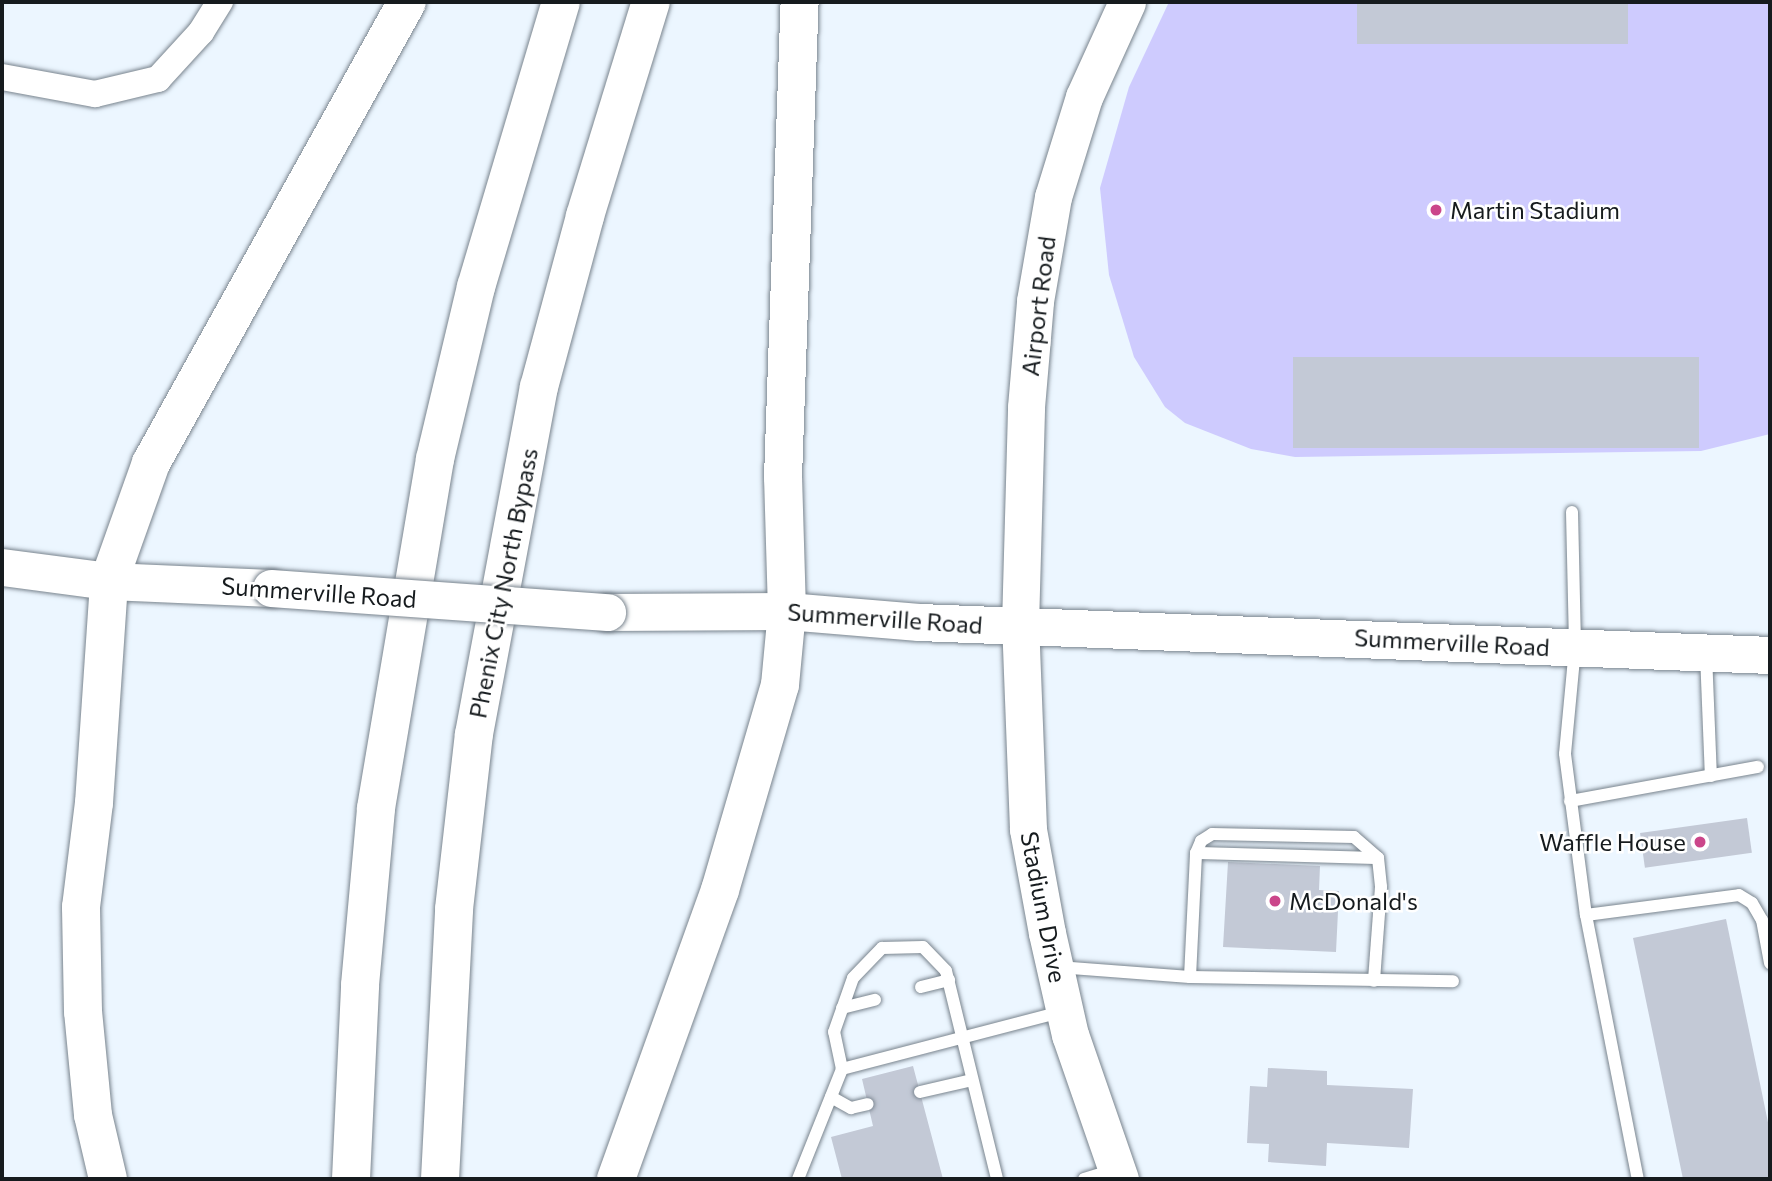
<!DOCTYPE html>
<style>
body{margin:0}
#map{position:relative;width:1772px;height:1181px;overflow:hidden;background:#ecf6ff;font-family:Commissioner,sans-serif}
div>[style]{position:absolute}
.green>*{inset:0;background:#cecbfe}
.building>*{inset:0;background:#c3c9d6;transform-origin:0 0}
.roads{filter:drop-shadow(0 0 2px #79848e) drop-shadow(0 0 2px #79848e)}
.lane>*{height:12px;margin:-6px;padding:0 6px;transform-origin:6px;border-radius:6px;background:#fff}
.street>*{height:26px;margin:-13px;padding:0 13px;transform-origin:13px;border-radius:13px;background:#fff}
.secondary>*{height:37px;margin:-18.5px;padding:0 18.5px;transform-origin:18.5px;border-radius:18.5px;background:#fff}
.highway>*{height:38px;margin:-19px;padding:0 19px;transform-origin:19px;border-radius:19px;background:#fff}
.bridges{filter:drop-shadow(0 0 2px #79848e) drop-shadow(0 0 2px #79848e)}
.secondary-bridge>*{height:37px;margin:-18.5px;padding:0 18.5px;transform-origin:18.5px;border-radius:18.5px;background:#fff}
.dots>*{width:19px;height:19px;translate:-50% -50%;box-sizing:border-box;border:4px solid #fff;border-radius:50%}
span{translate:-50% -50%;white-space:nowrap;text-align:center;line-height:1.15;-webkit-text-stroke:5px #fff;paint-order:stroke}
.poi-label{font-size:24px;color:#161b1e}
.left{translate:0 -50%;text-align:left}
.right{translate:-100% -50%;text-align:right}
.street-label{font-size:24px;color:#161b1e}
.frame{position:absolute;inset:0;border:4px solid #161b1e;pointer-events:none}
</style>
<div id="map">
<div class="green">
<i style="clip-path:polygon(1169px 2px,1770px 2px,1770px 434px,1701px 451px,1295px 457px,1251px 449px,1185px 423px,1165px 407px,1134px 357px,1109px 275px,1100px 188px,1129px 87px)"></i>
</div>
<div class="building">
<i style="left:1357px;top:2px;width:271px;height:42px"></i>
<i style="left:1699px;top:357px;width:91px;height:406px;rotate:90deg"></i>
<i style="left:1747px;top:818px;width:35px;height:108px;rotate:82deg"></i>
<i style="clip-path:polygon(1228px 862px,1320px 866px,1319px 890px,1339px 891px,1336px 952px,1223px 947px)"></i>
<i style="clip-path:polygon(1726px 919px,1770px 1132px,1770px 1179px,1683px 1179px,1633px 938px)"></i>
<i style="clip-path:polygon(913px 1066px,943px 1179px,842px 1179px,831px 1137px,873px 1126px,862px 1079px)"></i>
<i style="clip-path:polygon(1268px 1068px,1327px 1071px,1327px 1085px,1413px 1089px,1409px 1148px,1327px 1143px,1326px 1166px,1268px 1162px,1269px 1144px,1247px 1143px,1250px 1086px,1267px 1087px)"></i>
</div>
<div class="roads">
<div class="lane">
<i style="left:1572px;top:512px;width:136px;rotate:88.7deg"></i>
<i style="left:1575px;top:648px;width:106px;rotate:95.4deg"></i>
<i style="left:1565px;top:754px;width:162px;rotate:82.6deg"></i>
<i style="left:1586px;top:915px;width:269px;rotate:78.9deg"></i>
<i style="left:1706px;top:654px;width:122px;rotate:87.7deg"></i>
<i style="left:1570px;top:801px;width:191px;rotate:-10.3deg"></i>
<i style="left:1196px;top:853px;width:182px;rotate:1.6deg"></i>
<i style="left:1586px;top:915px;width:154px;rotate:-7.4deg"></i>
<i style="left:1739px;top:895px;width:15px;rotate:32deg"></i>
<i style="left:1752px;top:903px;width:20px;rotate:60deg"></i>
<i style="left:1762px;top:920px;width:44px;rotate:79.5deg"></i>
<i style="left:1058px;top:967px;width:132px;rotate:4.3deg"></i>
<i style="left:1190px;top:977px;width:263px;rotate:0.9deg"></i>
<i style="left:1190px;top:977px;width:124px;rotate:-87.2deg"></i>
<i style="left:1196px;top:853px;width:13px;rotate:-67deg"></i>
<i style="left:1201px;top:841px;width:13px;rotate:-32deg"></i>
<i style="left:1212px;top:834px;width:142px;rotate:1.2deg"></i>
<i style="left:1354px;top:837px;width:32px;rotate:41deg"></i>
<i style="left:1378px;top:858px;width:29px;rotate:84deg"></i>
<i style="left:1381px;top:887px;width:94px;rotate:94.3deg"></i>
<i style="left:921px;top:987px;width:29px;rotate:-14deg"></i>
<i style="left:842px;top:1008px;width:34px;rotate:-14deg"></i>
<i style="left:842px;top:1069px;width:38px;rotate:-102deg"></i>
<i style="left:834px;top:1032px;width:57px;rotate:-70.6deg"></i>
<i style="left:853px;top:978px;width:42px;rotate:-46deg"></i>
<i style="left:882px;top:948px;width:41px;rotate:-1.4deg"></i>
<i style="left:923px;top:947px;width:33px;rotate:46deg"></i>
<i style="left:946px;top:971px;width:214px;rotate:76.2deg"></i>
<i style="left:920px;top:1092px;width:53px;rotate:-13deg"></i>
<i style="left:831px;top:1097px;width:23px;rotate:29deg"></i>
<i style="left:851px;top:1108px;width:17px;rotate:-13deg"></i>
<i style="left:798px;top:1179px;width:118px;rotate:-68.2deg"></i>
<i style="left:842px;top:1069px;width:226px;rotate:-14.6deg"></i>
<i style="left:1084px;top:1179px;width:30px;rotate:-17deg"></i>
</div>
<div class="street">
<i style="left:2px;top:77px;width:95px;rotate:10.4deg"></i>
<i style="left:95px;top:94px;width:65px;rotate:-13.4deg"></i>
<i style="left:158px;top:79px;width:64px;rotate:-47.5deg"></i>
<i style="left:201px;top:32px;width:36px;rotate:-58deg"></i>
</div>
<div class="secondary">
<i style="left:2px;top:567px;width:108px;rotate:7.5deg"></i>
<i style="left:109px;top:581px;width:162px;rotate:2.5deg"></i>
<i style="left:607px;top:612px;width:180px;rotate:-0.3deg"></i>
<i style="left:787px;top:611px;width:132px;rotate:4.8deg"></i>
<i style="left:919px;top:622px;width:852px;rotate:2.22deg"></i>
<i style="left:1120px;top:1179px;width:152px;rotate:-109.1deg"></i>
<i style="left:1070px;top:1035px;width:105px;rotate:-102.7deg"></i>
<i style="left:1047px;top:933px;width:106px;rotate:-100.4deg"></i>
<i style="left:1028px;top:829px;width:204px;rotate:-92.2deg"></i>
<i style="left:1020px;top:625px;width:218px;rotate:-88.4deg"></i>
<i style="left:1026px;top:407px;width:106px;rotate:-85.1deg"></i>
<i style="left:1035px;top:301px;width:106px;rotate:-80.2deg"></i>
<i style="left:1053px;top:197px;width:105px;rotate:-72.8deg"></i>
<i style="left:1084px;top:97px;width:104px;rotate:-65.6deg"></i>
</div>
<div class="highway">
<i style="left:108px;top:1179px;width:66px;rotate:-103.2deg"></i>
<i style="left:93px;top:1115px;width:103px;rotate:-95.5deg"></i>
<i style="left:83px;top:1012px;width:105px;rotate:-91.1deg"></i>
<i style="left:81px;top:907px;width:105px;rotate:-82.9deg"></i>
<i style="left:94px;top:803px;width:223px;rotate:-86.1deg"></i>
<i style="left:109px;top:581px;width:125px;rotate:-70.4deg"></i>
<i style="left:151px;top:463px;width:527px;rotate:-60.96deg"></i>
<i style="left:351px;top:1179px;width:194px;rotate:-87.3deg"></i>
<i style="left:360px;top:985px;width:178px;rotate:-84.8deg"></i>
<i style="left:376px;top:808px;width:354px;rotate:-80.4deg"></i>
<i style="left:435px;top:459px;width:177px;rotate:-76.6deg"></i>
<i style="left:476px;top:287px;width:297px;rotate:-73.4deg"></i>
<i style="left:440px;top:1179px;width:270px;rotate:-87deg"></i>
<i style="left:454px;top:909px;width:176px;rotate:-83.5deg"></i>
<i style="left:474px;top:734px;width:353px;rotate:-79.4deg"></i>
<i style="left:539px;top:387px;width:177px;rotate:-74.9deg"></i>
<i style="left:585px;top:216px;width:224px;rotate:-72.9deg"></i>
<i style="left:616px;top:1179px;width:307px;rotate:-70.2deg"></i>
<i style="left:720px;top:890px;width:214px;rotate:-73.7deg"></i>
<i style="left:780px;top:685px;width:74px;rotate:-84.6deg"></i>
<i style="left:787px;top:611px;width:133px;rotate:-91.7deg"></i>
<i style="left:783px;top:478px;width:476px;rotate:-88deg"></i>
</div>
</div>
<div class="bridges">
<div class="secondary-bridge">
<i style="left:271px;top:588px;width:337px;rotate:4.1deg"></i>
</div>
</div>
<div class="dots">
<i style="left:1436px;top:210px;background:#cb468a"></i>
<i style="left:1700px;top:842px;background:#cb468a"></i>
<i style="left:1275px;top:901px;background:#cb468a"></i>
</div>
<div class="poi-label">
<span class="left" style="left:1450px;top:210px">Martin Stadium</span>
<span class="right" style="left:1686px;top:842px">Waffle House</span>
<span class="left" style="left:1289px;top:901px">McDonald's</span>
</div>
<div class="street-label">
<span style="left:1038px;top:306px;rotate:-83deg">Airport Road</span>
<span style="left:503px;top:583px;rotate:-79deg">Phenix City North Bypass</span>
<span style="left:319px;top:592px;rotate:4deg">Summerville Road</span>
<span style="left:885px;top:618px;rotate:4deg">Summerville Road</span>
<span style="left:1452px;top:642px;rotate:3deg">Summerville Road</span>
<span style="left:1044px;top:907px;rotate:79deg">Stadium Drive</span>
</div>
<div class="frame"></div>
</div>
